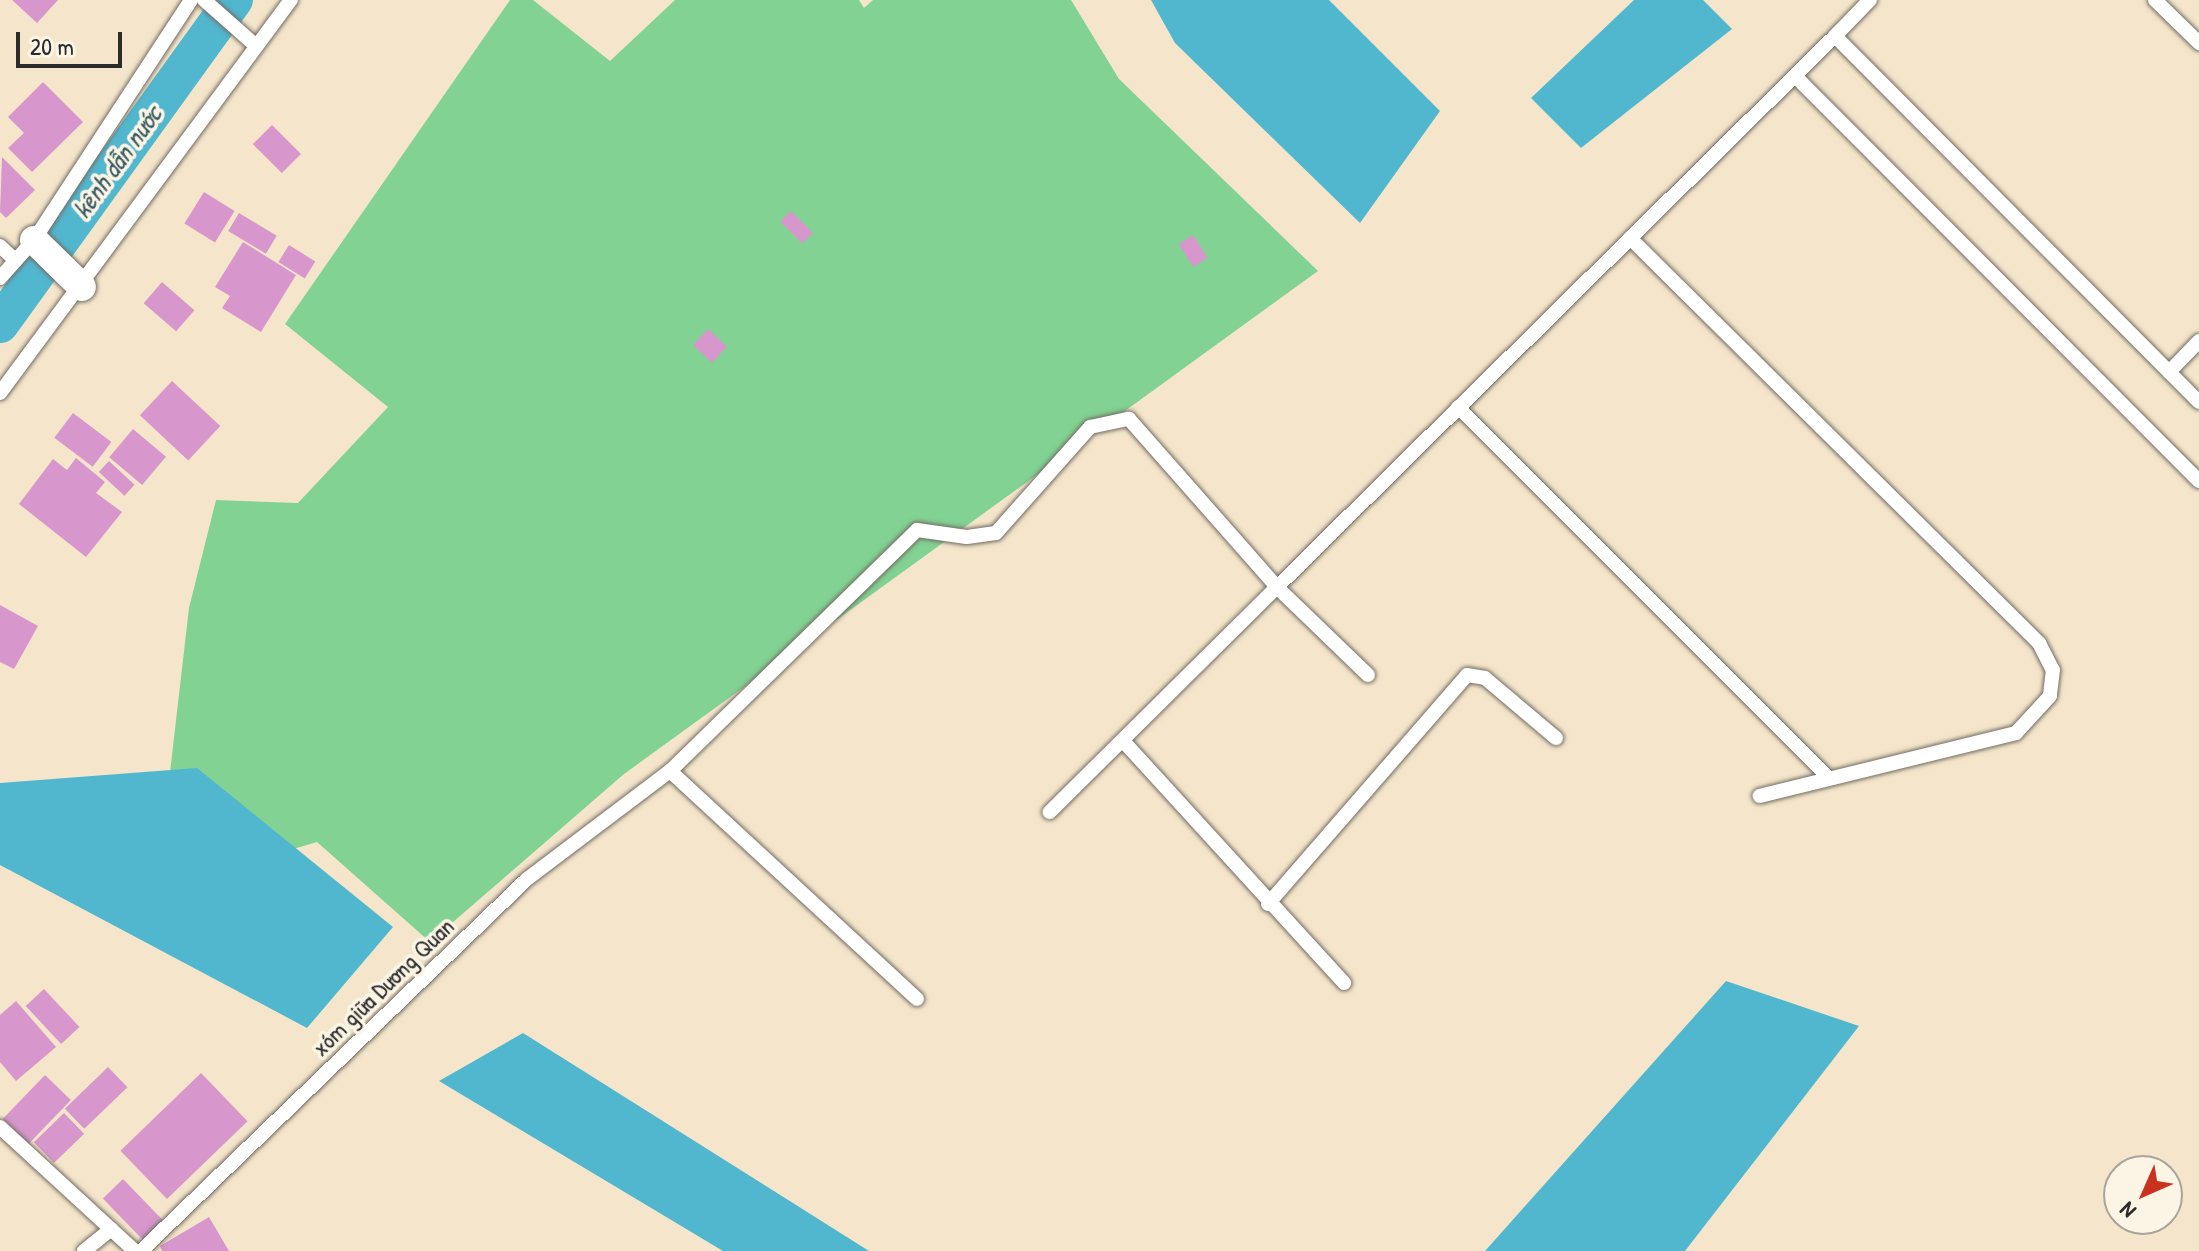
<!DOCTYPE html>
<meta charset="utf-8">
<style>
body{margin:0}
#map{position:relative;width:2199px;height:1251px;overflow:hidden;background:#f5e6cb;font-family:"Patrick Hand",sans-serif}
div>[style]{position:absolute}
.green>*{inset:0;background:#82d293}
.water>*{inset:0;background:#51b7cf}
.canal>*{height:38px;margin:-19px;padding:0 19px;transform-origin:19px;border-radius:19px;background:#51b7cf}
.building>*{inset:0;background:#d797cc;transform-origin:0 0}
.roads{filter:drop-shadow(0 0 2px #726c63) drop-shadow(0 0 2px #726c63)}
.service>*{height:14px;margin:-7px;padding:0 7px;transform-origin:7px;border-radius:7px;background:#fff}
.minor>*{height:28px;margin:-14px;padding:0 14px;transform-origin:14px;border-radius:14px;background:#fff}
span{translate:-50% -50%;white-space:nowrap;text-align:center;line-height:1.15;-webkit-text-stroke:7px #fcf5e5;paint-order:stroke}
.street-label{font-size:24px;color:#2b2b2b}
.water-label{font-size:26px;color:#385c64;font-style:italic}
.north{position:absolute;left:2103px;top:1155px;width:80px;height:80px;box-sizing:border-box;background:#fcf5e5;border:2px solid #a8a49b;border-radius:50%;rotate:225deg;font-size:22px;font-weight:700;line-height:32px;text-align:center;color:#2b2b2b}
.north::after{content:'';display:block;margin:auto;width:28px;height:36px;background:#c8321e;clip-path:polygon(50% 0,100% 100%,50% 72%,0 100%)}
.scale{position:absolute;left:16px;top:32px;width:106px;height:36px;box-sizing:border-box;border:4px solid #2b2b2b;border-top:0;padding-left:10px;font-size:24px;line-height:28px;white-space:nowrap;color:#2b2b2b;-webkit-text-stroke:6px #fcf5e5;paint-order:stroke}
</style>
<div id="map">
<div class="green">
<i style="clip-path:polygon(510px 0,533px 0,610px 61px,675px 0,859px 0,864px 8px,873px 0,1071px 0,1119px 79px,1318px 271px,624px 774px,430px 942px,317px 842px,249px 862px,166px 807px,189px 608px,216px 500px,298px 503px,388px 407px,285px 324px)"></i>
</div>
<div class="water">
<i style="clip-path:polygon(1151px 0,1329px 0,1440px 111px,1360px 223px,1175px 43px)"></i>
<i style="clip-path:polygon(1634px 0,1703px 0,1732px 29px,1581px 148px,1531px 98px)"></i>
<i style="clip-path:polygon(197px 768px,393px 927px,307px 1028px,0 865px,0 783px)"></i>
<i style="clip-path:polygon(1726px 981px,1859px 1026px,1685px 1251px,1485px 1251px)"></i>
<i style="clip-path:polygon(523px 1033px,869px 1251px,723px 1251px,439px 1081px)"></i>
</div>
<div class="canal">
<i style="left:0;top:324px;width:400px;rotate:-54.2deg"></i>
</div>
<div class="building">
<i style="clip-path:polygon(12px 0,58px 0,37px 23px)"></i>
<i style="clip-path:polygon(43px 82px,83px 122px,32px 172px,8px 148px,24px 133px,8px 117px)"></i>
<i style="left:272px;top:125px;width:41px;height:27px;rotate:45deg"></i>
<i style="clip-path:polygon(2px 157px,35px 190px,6px 218px,0 212px)"></i>
<i style="left:204px;top:192px;width:36px;height:37px;rotate:32deg"></i>
<i style="left:791px;top:211px;width:31px;height:15px;rotate:45deg"></i>
<i style="left:239px;top:213px;width:44px;height:21px;rotate:31deg"></i>
<i style="left:1193px;top:235px;width:27px;height:17px;rotate:57deg"></i>
<i style="clip-path:polygon(243px 242px,296px 275px,261px 332px,222px 308px,230px 296px,215px 287px)"></i>
<i style="left:289px;top:245px;width:31px;height:20px;rotate:32deg"></i>
<i style="left:162px;top:282px;width:43px;height:28px;rotate:41deg"></i>
<i style="left:708px;top:329px;width:26px;height:22px;rotate:43deg"></i>
<i style="left:172px;top:381px;width:66px;height:47px;rotate:43deg"></i>
<i style="left:73px;top:413px;width:48px;height:31px;rotate:37deg"></i>
<i style="left:133px;top:429px;width:43px;height:37px;rotate:40deg"></i>
<i style="clip-path:polygon(76px 458px,105px 482px,96px 493px,122px 512px,86px 557px,19px 504px,53px 459px,67px 470px)"></i>
<i style="left:109px;top:461px;width:35px;height:15px;rotate:43deg"></i>
<i style="clip-path:polygon(0 605px,38px 626px,14px 669px,0 662px)"></i>
<i style="left:44px;top:989px;width:52px;height:25px;rotate:47deg"></i>
<i style="clip-path:polygon(16px 1001px,56px 1047px,16px 1081px,0 1062px,0 1015px)"></i>
<i style="left:108px;top:1067px;width:28px;height:60px;rotate:46deg"></i>
<i style="left:201px;top:1073px;width:67px;height:112px;rotate:46deg"></i>
<i style="left:45px;top:1075px;width:36px;height:61px;rotate:44deg"></i>
<i style="left:64px;top:1113px;width:29px;height:42px;rotate:46deg"></i>
<i style="left:123px;top:1179px;width:57px;height:28px;rotate:46deg"></i>
<i style="clip-path:polygon(209px 1217px,229px 1251px,162px 1251px,160px 1246px)"></i>
</div>
<div class="roads">
<div class="service">
<i style="left:204px;top:0;width:69px;rotate:41.5deg"></i>
<i style="left:1870px;top:0;width:50px;rotate:134.2deg"></i>
<i style="left:1835px;top:36px;width:516px;rotate:45.16deg"></i>
<i style="left:2155px;top:0;width:62px;rotate:44.3deg"></i>
<i style="left:1795px;top:76px;width:572px;rotate:45.07deg"></i>
<i style="left:1630px;top:238px;width:576px;rotate:44.72deg"></i>
<i style="left:2039px;top:643px;width:30px;rotate:63deg"></i>
<i style="left:2053px;top:670px;width:26px;rotate:97deg"></i>
<i style="left:2050px;top:696px;width:50px;rotate:132.6deg"></i>
<i style="left:2016px;top:733px;width:264px;rotate:166.2deg"></i>
<i style="left:0;top:246px;width:21px;rotate:43deg"></i>
<i style="left:0;top:278px;width:51px;rotate:-48.2deg"></i>
<i style="left:34px;top:240px;width:287px;rotate:-56.8deg"></i>
<i style="left:2169px;top:372px;width:43px;rotate:-45.9deg"></i>
<i style="left:0;top:393px;width:489px;rotate:-53.5deg"></i>
<i style="left:1458px;top:407px;width:525px;rotate:45deg"></i>
<i style="left:1368px;top:675px;width:127px;rotate:-136deg"></i>
<i style="left:1277px;top:587px;width:784px;rotate:-44.64deg"></i>
<i style="left:1125px;top:743px;width:325px;rotate:47.6deg"></i>
<i style="left:670px;top:771px;width:336px;rotate:42.7deg"></i>
<i style="left:1268px;top:904px;width:303px;rotate:-49deg"></i>
<i style="left:1467px;top:675px;width:18px;rotate:9deg"></i>
<i style="left:1485px;top:678px;width:93px;rotate:40.2deg"></i>
<i style="left:0;top:1127px;width:183px;rotate:42.6deg"></i>
<i style="left:84px;top:1251px;width:35px;rotate:-39deg"></i>
<i style="left:141px;top:1251px;width:536px;rotate:-43.94deg"></i>
<i style="left:527px;top:879px;width:179px;rotate:-37.1deg"></i>
<i style="left:670px;top:771px;width:345px;rotate:-44.3deg"></i>
<i style="left:917px;top:530px;width:50px;rotate:8deg"></i>
<i style="left:967px;top:537px;width:29px;rotate:-8deg"></i>
<i style="left:996px;top:533px;width:142px;rotate:-48.4deg"></i>
<i style="left:1090px;top:427px;width:40px;rotate:-12deg"></i>
<i style="left:1129px;top:419px;width:224px;rotate:48.6deg"></i>
<i style="left:1277px;top:587px;width:320px;rotate:135.3deg"></i>
</div>
<div class="minor">
<i style="left:34px;top:240px;width:67px;rotate:44.4deg"></i>
</div>
</div>
<div class="street-label">
<span style="left:383px;top:987px;rotate:-44deg">xóm giữa Dương Quan</span>
</div>
<div class="water-label">
<span style="left:117px;top:162px;rotate:-54deg">kênh dẫn nước</span>
</div>
<div class="north">N</div>
<div class="scale">20 m</div>
</div>
